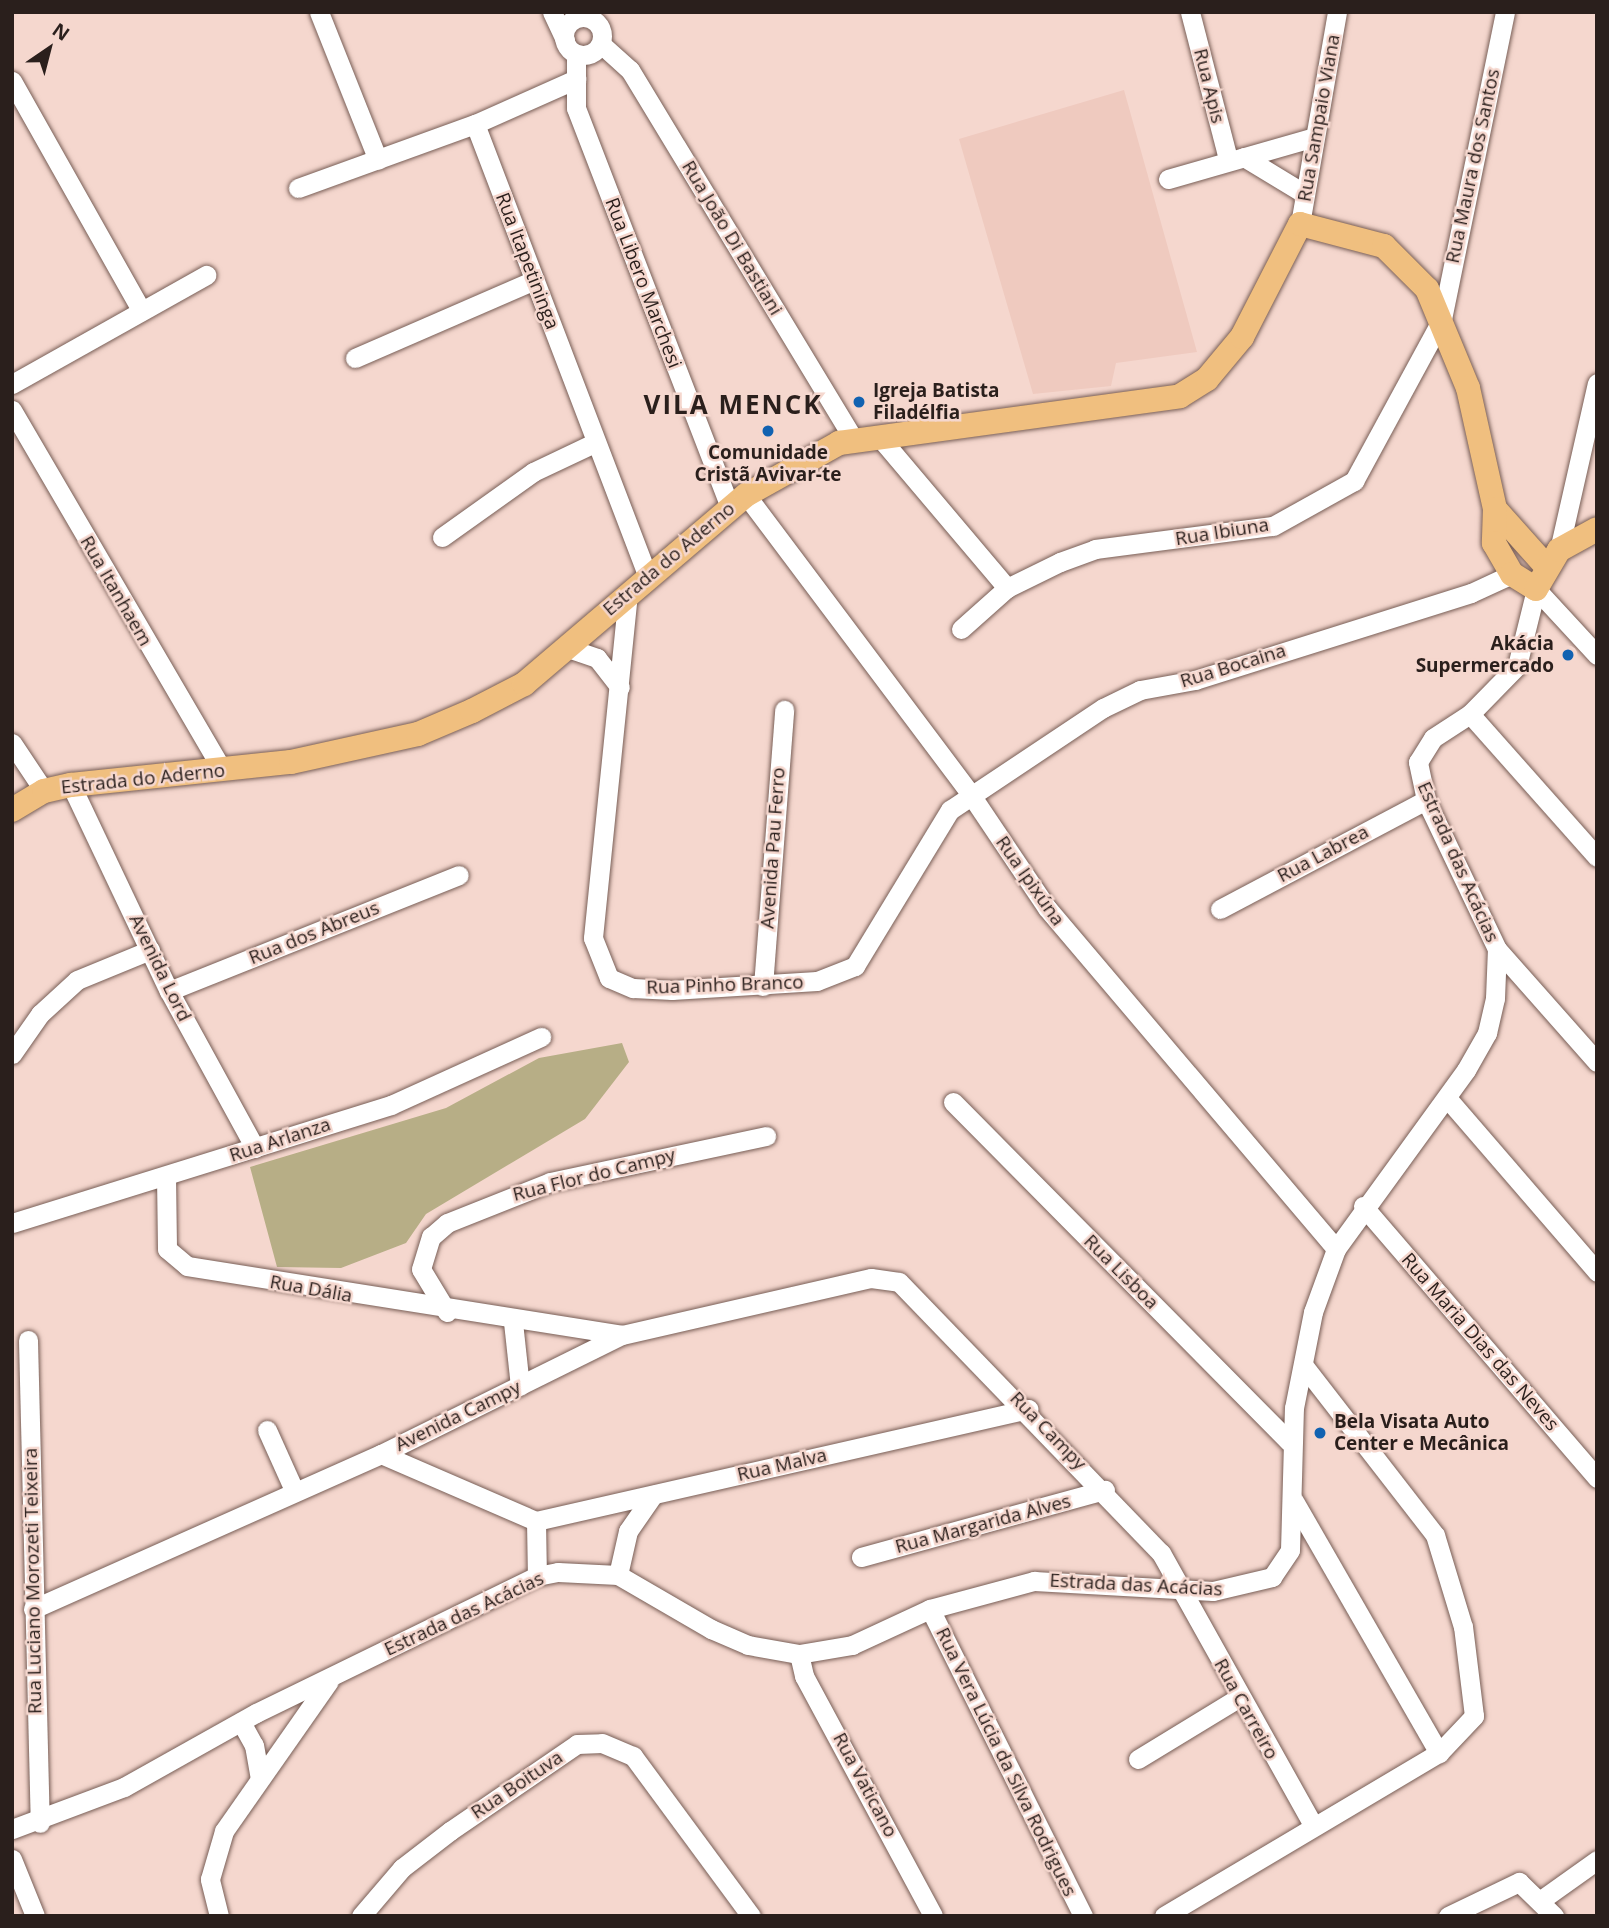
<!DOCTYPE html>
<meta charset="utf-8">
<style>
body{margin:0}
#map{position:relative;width:1609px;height:1928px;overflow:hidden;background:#f5d7ce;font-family:"Open Sans",sans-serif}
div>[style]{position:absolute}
.built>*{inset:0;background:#efcabf}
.forest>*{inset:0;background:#b7ae86}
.roads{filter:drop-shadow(0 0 2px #785e56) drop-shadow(0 0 2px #785e56)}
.minor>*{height:19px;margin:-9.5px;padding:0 9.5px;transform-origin:9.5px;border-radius:9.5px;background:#fff}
.minor>.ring{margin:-9.5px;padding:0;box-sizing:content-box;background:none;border:19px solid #fff;border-radius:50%}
.major>*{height:24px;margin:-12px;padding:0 12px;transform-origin:12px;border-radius:12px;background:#f0bf7f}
.dots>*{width:19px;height:19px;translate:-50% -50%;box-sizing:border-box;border:4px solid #f5d7ce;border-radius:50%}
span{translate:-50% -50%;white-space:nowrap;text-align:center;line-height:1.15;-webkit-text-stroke:5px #f5d7ce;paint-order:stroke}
.street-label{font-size:19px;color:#2a1f1c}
.poi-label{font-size:19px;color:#2a1f1c;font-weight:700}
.left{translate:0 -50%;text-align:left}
.right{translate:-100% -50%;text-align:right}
.district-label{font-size:26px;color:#2a1f1c;font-weight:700;letter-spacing:2px}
.frame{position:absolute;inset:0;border:14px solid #2a1f1c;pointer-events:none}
.north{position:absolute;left:14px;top:14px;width:70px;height:70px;-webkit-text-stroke:5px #f5d7ce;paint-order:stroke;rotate:35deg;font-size:19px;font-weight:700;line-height:28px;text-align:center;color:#2a1f1c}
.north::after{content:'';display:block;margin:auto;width:24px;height:32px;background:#2a1f1c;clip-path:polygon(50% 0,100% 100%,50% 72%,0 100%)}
</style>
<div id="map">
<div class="built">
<i style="clip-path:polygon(1124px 90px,1197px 352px,1116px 363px,1111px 386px,1033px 394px,959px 139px)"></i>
</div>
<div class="forest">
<i style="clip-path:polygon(622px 1043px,629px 1062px,585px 1119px,426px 1214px,406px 1243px,341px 1268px,277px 1267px,250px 1167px,446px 1108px,539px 1058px)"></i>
</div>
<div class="roads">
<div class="minor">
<i style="left:319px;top:12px;width:159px;rotate:68.3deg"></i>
<i style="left:552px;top:12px;width:31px;rotate:65deg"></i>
<i style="left:1190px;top:12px;width:152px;rotate:75.5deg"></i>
<i class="ring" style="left:564px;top:17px;width:19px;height:19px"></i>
<i style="left:601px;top:44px;width:39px;rotate:42deg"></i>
<i style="left:630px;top:70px;width:433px;rotate:58.8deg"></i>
<i style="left:576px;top:54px;width:54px;rotate:90deg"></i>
<i style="left:576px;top:108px;width:429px;rotate:68.9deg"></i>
<i style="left:12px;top:81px;width:263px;rotate:60.6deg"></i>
<i style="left:475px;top:124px;width:482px;rotate:69.1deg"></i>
<i style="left:1244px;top:157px;width:71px;rotate:31.2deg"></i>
<i style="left:1168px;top:179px;width:152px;rotate:-16deg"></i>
<i style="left:298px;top:188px;width:188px;rotate:-19.9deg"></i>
<i style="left:475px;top:124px;width:111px;rotate:-24deg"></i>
<i style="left:1300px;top:224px;width:215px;rotate:-80.1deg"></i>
<i style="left:355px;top:358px;width:195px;rotate:-23.5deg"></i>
<i style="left:12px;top:384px;width:223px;rotate:-29.3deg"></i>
<i style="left:12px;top:410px;width:417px;rotate:59.7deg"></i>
<i style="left:882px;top:440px;width:194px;rotate:49.8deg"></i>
<i style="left:746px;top:495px;width:375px;rotate:53.1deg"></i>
<i style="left:971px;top:795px;width:136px;rotate:56.1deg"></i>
<i style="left:1047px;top:908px;width:447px;rotate:49.7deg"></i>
<i style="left:442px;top:537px;width:112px;rotate:-35.5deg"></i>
<i style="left:533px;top:472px;width:68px;rotate:-25.4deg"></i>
<i style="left:1559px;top:550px;width:171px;rotate:-77.2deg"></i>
<i style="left:1536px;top:589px;width:90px;rotate:47.3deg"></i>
<i style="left:628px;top:593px;width:347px;rotate:95.8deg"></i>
<i style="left:593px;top:938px;width:43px;rotate:68.2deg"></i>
<i style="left:609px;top:978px;width:26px;rotate:23deg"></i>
<i style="left:633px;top:988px;width:39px;rotate:3deg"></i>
<i style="left:672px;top:990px;width:145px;rotate:-3.6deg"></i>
<i style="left:817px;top:981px;width:41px;rotate:-21.5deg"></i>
<i style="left:855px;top:966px;width:183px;rotate:-58.7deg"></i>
<i style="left:950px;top:810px;width:184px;rotate:-33.7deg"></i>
<i style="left:1103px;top:708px;width:41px;rotate:-25.9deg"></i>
<i style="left:1140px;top:690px;width:56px;rotate:-10.3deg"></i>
<i style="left:1195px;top:680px;width:289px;rotate:-17.5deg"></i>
<i style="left:1471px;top:593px;width:45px;rotate:-24.9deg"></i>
<i style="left:961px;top:629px;width:62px;rotate:-41.7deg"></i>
<i style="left:1007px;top:588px;width:59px;rotate:-26.1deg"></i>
<i style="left:1060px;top:562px;width:37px;rotate:-20deg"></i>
<i style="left:1095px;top:549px;width:179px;rotate:-7.4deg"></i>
<i style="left:1273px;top:526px;width:93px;rotate:-29.1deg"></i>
<i style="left:1354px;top:481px;width:184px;rotate:-61.5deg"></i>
<i style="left:1442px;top:319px;width:313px;rotate:-78.4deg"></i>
<i style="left:565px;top:647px;width:34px;rotate:19deg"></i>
<i style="left:597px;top:658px;width:37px;rotate:52deg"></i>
<i style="left:1470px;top:714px;width:191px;rotate:48.4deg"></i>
<i style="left:12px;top:743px;width:58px;rotate:56.3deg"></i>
<i style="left:71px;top:785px;width:228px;rotate:64.6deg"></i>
<i style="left:169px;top:991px;width:179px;rotate:61.3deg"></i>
<i style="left:1220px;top:909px;width:233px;rotate:-27.9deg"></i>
<i style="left:1497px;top:949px;width:151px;rotate:48.5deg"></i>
<i style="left:763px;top:986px;width:277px;rotate:-85.6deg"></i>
<i style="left:169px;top:991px;width:312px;rotate:-21.8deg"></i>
<i style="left:12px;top:1054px;width:49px;rotate:-55deg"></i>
<i style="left:40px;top:1014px;width:50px;rotate:-42.6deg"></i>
<i style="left:77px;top:980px;width:79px;rotate:-22.3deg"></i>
<i style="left:1447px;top:1098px;width:230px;rotate:49.2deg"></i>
<i style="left:953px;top:1102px;width:478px;rotate:45.3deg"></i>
<i style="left:166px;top:1176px;width:73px;rotate:89.2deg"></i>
<i style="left:167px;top:1249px;width:26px;rotate:40deg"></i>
<i style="left:187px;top:1266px;width:439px;rotate:9deg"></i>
<i style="left:1363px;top:1206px;width:359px;rotate:49.3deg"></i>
<i style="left:12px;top:1223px;width:397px;rotate:-17.3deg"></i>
<i style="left:391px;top:1105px;width:165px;rotate:-24.4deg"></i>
<i style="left:447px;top:1312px;width:50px;rotate:-121.2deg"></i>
<i style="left:421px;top:1269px;width:34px;rotate:-73deg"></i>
<i style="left:431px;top:1237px;width:21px;rotate:-41deg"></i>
<i style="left:447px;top:1223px;width:111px;rotate:-21.7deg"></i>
<i style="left:550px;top:1182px;width:221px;rotate:-12deg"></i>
<i style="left:513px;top:1322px;width:64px;rotate:83.8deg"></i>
<i style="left:28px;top:1340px;width:483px;rotate:88.6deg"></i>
<i style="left:267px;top:1430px;width:66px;rotate:65.8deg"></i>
<i style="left:381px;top:1454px;width:169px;rotate:23.4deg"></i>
<i style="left:536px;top:1521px;width:55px;rotate:89deg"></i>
<i style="left:1294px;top:1501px;width:291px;rotate:60.1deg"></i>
<i style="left:536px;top:1521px;width:505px;rotate:-12.82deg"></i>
<i style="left:861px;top:1557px;width:253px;rotate:-15.4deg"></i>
<i style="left:618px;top:1575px;width:45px;rotate:-77.2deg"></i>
<i style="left:628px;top:1531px;width:44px;rotate:-55.2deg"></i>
<i style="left:33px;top:1609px;width:381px;rotate:-24deg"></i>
<i style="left:381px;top:1454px;width:269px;rotate:-26.3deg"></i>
<i style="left:622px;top:1335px;width:255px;rotate:-12.9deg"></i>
<i style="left:871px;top:1278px;width:28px;rotate:8deg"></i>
<i style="left:899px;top:1282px;width:377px;rotate:46deg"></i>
<i style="left:1161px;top:1553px;width:312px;rotate:60.8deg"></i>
<i style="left:930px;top:1609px;width:343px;rotate:63.5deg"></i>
<i style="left:799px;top:1654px;width:23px;rotate:77deg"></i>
<i style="left:804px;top:1676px;width:272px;rotate:61.7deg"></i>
<i style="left:241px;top:1722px;width:26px;rotate:61deg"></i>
<i style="left:254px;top:1745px;width:34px;rotate:80deg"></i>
<i style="left:1138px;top:1759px;width:117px;rotate:-31.4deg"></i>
<i style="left:12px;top:1829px;width:120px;rotate:-20.6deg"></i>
<i style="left:124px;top:1787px;width:151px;rotate:-29.3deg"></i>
<i style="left:256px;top:1713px;width:313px;rotate:-26deg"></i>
<i style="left:537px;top:1576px;width:21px;rotate:-11deg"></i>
<i style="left:558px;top:1572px;width:60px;rotate:2.9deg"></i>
<i style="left:618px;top:1575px;width:108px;rotate:30.1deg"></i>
<i style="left:711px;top:1629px;width:40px;rotate:23.4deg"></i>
<i style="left:748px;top:1645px;width:52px;rotate:10deg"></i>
<i style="left:799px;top:1654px;width:54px;rotate:-9.6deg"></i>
<i style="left:852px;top:1645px;width:86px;rotate:-24.8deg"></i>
<i style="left:930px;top:1609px;width:108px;rotate:-15.1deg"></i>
<i style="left:1034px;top:1581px;width:179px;rotate:3.2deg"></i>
<i style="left:1213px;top:1591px;width:61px;rotate:-13.3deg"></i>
<i style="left:1272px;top:1577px;width:32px;rotate:-56deg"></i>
<i style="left:1290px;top:1550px;width:142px;rotate:-88.4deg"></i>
<i style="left:1294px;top:1408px;width:98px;rotate:-78.8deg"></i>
<i style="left:1313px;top:1312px;width:67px;rotate:-69.9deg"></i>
<i style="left:1336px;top:1249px;width:221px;rotate:-54deg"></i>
<i style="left:1466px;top:1070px;width:43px;rotate:-60.4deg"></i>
<i style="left:1487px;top:1033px;width:36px;rotate:-77deg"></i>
<i style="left:1495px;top:998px;width:49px;rotate:-87.7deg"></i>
<i style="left:1497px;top:949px;width:165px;rotate:-115.5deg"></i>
<i style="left:1426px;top:800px;width:39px;rotate:-102deg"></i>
<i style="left:1418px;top:762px;width:28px;rotate:-58deg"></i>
<i style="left:1433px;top:738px;width:44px;rotate:-33deg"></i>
<i style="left:1470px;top:714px;width:67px;rotate:-45.6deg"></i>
<i style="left:1517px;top:666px;width:79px;rotate:-76.1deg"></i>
<i style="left:12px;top:1859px;width:61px;rotate:68deg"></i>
<i style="left:1541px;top:1900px;width:69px;rotate:-35.5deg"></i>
<i style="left:219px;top:1916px;width:38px;rotate:-104deg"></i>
<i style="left:210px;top:1879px;width:50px;rotate:-73.7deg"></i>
<i style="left:224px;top:1831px;width:183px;rotate:-55deg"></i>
<i style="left:361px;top:1916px;width:63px;rotate:-49.5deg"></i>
<i style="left:402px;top:1868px;width:61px;rotate:-37.6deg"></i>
<i style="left:450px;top:1831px;width:154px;rotate:-34.4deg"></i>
<i style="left:577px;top:1744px;width:25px;rotate:-2deg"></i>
<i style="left:602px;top:1743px;width:34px;rotate:23deg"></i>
<i style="left:633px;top:1756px;width:199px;rotate:53.6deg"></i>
<i style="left:1164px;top:1916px;width:320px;rotate:-30.7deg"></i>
<i style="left:1439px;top:1753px;width:51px;rotate:-46.6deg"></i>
<i style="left:1474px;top:1716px;width:90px;rotate:-97deg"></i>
<i style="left:1463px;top:1627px;width:96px;rotate:-106.9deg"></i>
<i style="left:1435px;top:1535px;width:214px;rotate:-127.8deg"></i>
<i style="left:1448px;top:1916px;width:79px;rotate:-25.6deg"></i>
<i style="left:1519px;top:1882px;width:49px;rotate:44.2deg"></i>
</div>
<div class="major">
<i style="left:1495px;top:509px;width:75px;rotate:48.2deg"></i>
<i style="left:12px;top:810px;width:37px;rotate:-31deg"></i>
<i style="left:44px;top:791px;width:28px;rotate:-13deg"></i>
<i style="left:71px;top:785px;width:221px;rotate:-6deg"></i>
<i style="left:291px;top:762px;width:130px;rotate:-12.4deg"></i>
<i style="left:418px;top:734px;width:59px;rotate:-23.1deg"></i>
<i style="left:472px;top:711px;width:59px;rotate:-27.4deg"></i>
<i style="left:524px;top:684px;width:292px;rotate:-40.4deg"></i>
<i style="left:746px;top:495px;width:107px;rotate:-29.2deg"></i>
<i style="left:839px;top:443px;width:344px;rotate:-7.8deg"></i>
<i style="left:1180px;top:396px;width:32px;rotate:-32deg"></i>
<i style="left:1207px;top:379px;width:55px;rotate:-50.2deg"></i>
<i style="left:1242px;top:337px;width:127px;rotate:-62.8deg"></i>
<i style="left:1300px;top:224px;width:87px;rotate:14.7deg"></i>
<i style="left:1384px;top:246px;width:61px;rotate:45deg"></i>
<i style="left:1427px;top:289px;width:107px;rotate:67.5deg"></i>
<i style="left:1468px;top:388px;width:124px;rotate:77.4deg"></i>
<i style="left:1495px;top:509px;width:34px;rotate:92deg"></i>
<i style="left:1494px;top:543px;width:36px;rotate:60deg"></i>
<i style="left:1512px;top:574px;width:28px;rotate:32deg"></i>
<i style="left:1536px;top:589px;width:45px;rotate:-59.5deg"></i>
<i style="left:1559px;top:550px;width:43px;rotate:-28.9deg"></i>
</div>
</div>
<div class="dots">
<i style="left:859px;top:402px;background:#1162b1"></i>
<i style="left:768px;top:431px;background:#1162b1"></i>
<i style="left:1568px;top:655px;background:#1162b1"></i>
<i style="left:1320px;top:1433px;background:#1162b1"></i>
</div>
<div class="street-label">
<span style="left:1209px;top:86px;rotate:76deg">Rua Apis</span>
<span style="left:1319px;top:118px;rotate:-80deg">Rua Sampaio Viana</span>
<span style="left:1473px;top:166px;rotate:-78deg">Rua Maura dos Santos</span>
<span style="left:732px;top:238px;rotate:59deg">Rua João Di Bastiani</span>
<span style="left:527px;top:261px;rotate:69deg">Rua Itapetininga</span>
<span style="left:643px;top:283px;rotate:69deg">Rua Libero Marchesi</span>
<span style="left:1222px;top:532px;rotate:-9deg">Rua Ibiuna</span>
<span style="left:669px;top:559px;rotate:-40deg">Estrada do Aderno</span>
<span style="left:116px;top:591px;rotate:60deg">Rua Itanhaem</span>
<span style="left:1233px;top:666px;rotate:-17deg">Rua Bocaina</span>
<span style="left:143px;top:779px;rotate:-6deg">Estrada do Aderno</span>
<span style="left:773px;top:848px;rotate:-86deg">Avenida Pau Ferro</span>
<span style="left:1323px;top:854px;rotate:-28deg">Rua Labrea</span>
<span style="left:1458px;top:862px;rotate:66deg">Estrada das Acácias</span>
<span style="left:1030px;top:881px;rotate:55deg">Rua Ipixúna</span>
<span style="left:314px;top:933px;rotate:-22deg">Rua dos Abreus</span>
<span style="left:160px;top:968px;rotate:64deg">Avenida Lord</span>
<span style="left:725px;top:985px;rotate:-2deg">Rua Pinho Branco</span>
<span style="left:280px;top:1140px;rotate:-18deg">Rua Arlanza</span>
<span style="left:594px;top:1175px;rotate:-14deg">Rua Flor do Campy</span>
<span style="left:1121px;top:1272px;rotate:45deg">Rua Lisboa</span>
<span style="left:311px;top:1289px;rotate:10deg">Rua Dália</span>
<span style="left:1480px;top:1342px;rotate:49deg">Rua Maria Dias das Neves</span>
<span style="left:458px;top:1416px;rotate:-26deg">Avenida Campy</span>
<span style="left:1048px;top:1431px;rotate:46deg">Rua Campy</span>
<span style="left:782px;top:1465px;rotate:-13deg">Rua Malva</span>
<span style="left:983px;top:1524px;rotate:-15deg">Rua Margarida Alves</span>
<span style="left:33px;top:1581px;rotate:-91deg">Rua Luciano Morozeti Teixeira</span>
<span style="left:1136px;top:1585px;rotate:3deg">Estrada das Acácias</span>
<span style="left:464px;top:1614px;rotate:-25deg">Estrada das Acácias</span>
<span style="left:1246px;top:1709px;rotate:61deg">Rua Carreiro</span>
<span style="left:1006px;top:1762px;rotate:64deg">Rua Vera Lúcia da Silva Rodrigues</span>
<span style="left:517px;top:1785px;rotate:-34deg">Rua Boituva</span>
<span style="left:865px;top:1785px;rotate:62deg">Rua Vaticano</span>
</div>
<div class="poi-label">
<span class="left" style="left:873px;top:402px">Igreja Batista<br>Filadélfia</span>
<span style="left:768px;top:464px">Comunidade<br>Cristã Avivar-te</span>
<span class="right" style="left:1554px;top:655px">Akácia<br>Supermercado</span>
<span class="left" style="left:1334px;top:1433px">Bela Visata Auto<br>Center e Mecânica</span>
</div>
<div class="district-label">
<span style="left:733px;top:405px">VILA MENCK</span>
</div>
<div class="frame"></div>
<div class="north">N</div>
</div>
